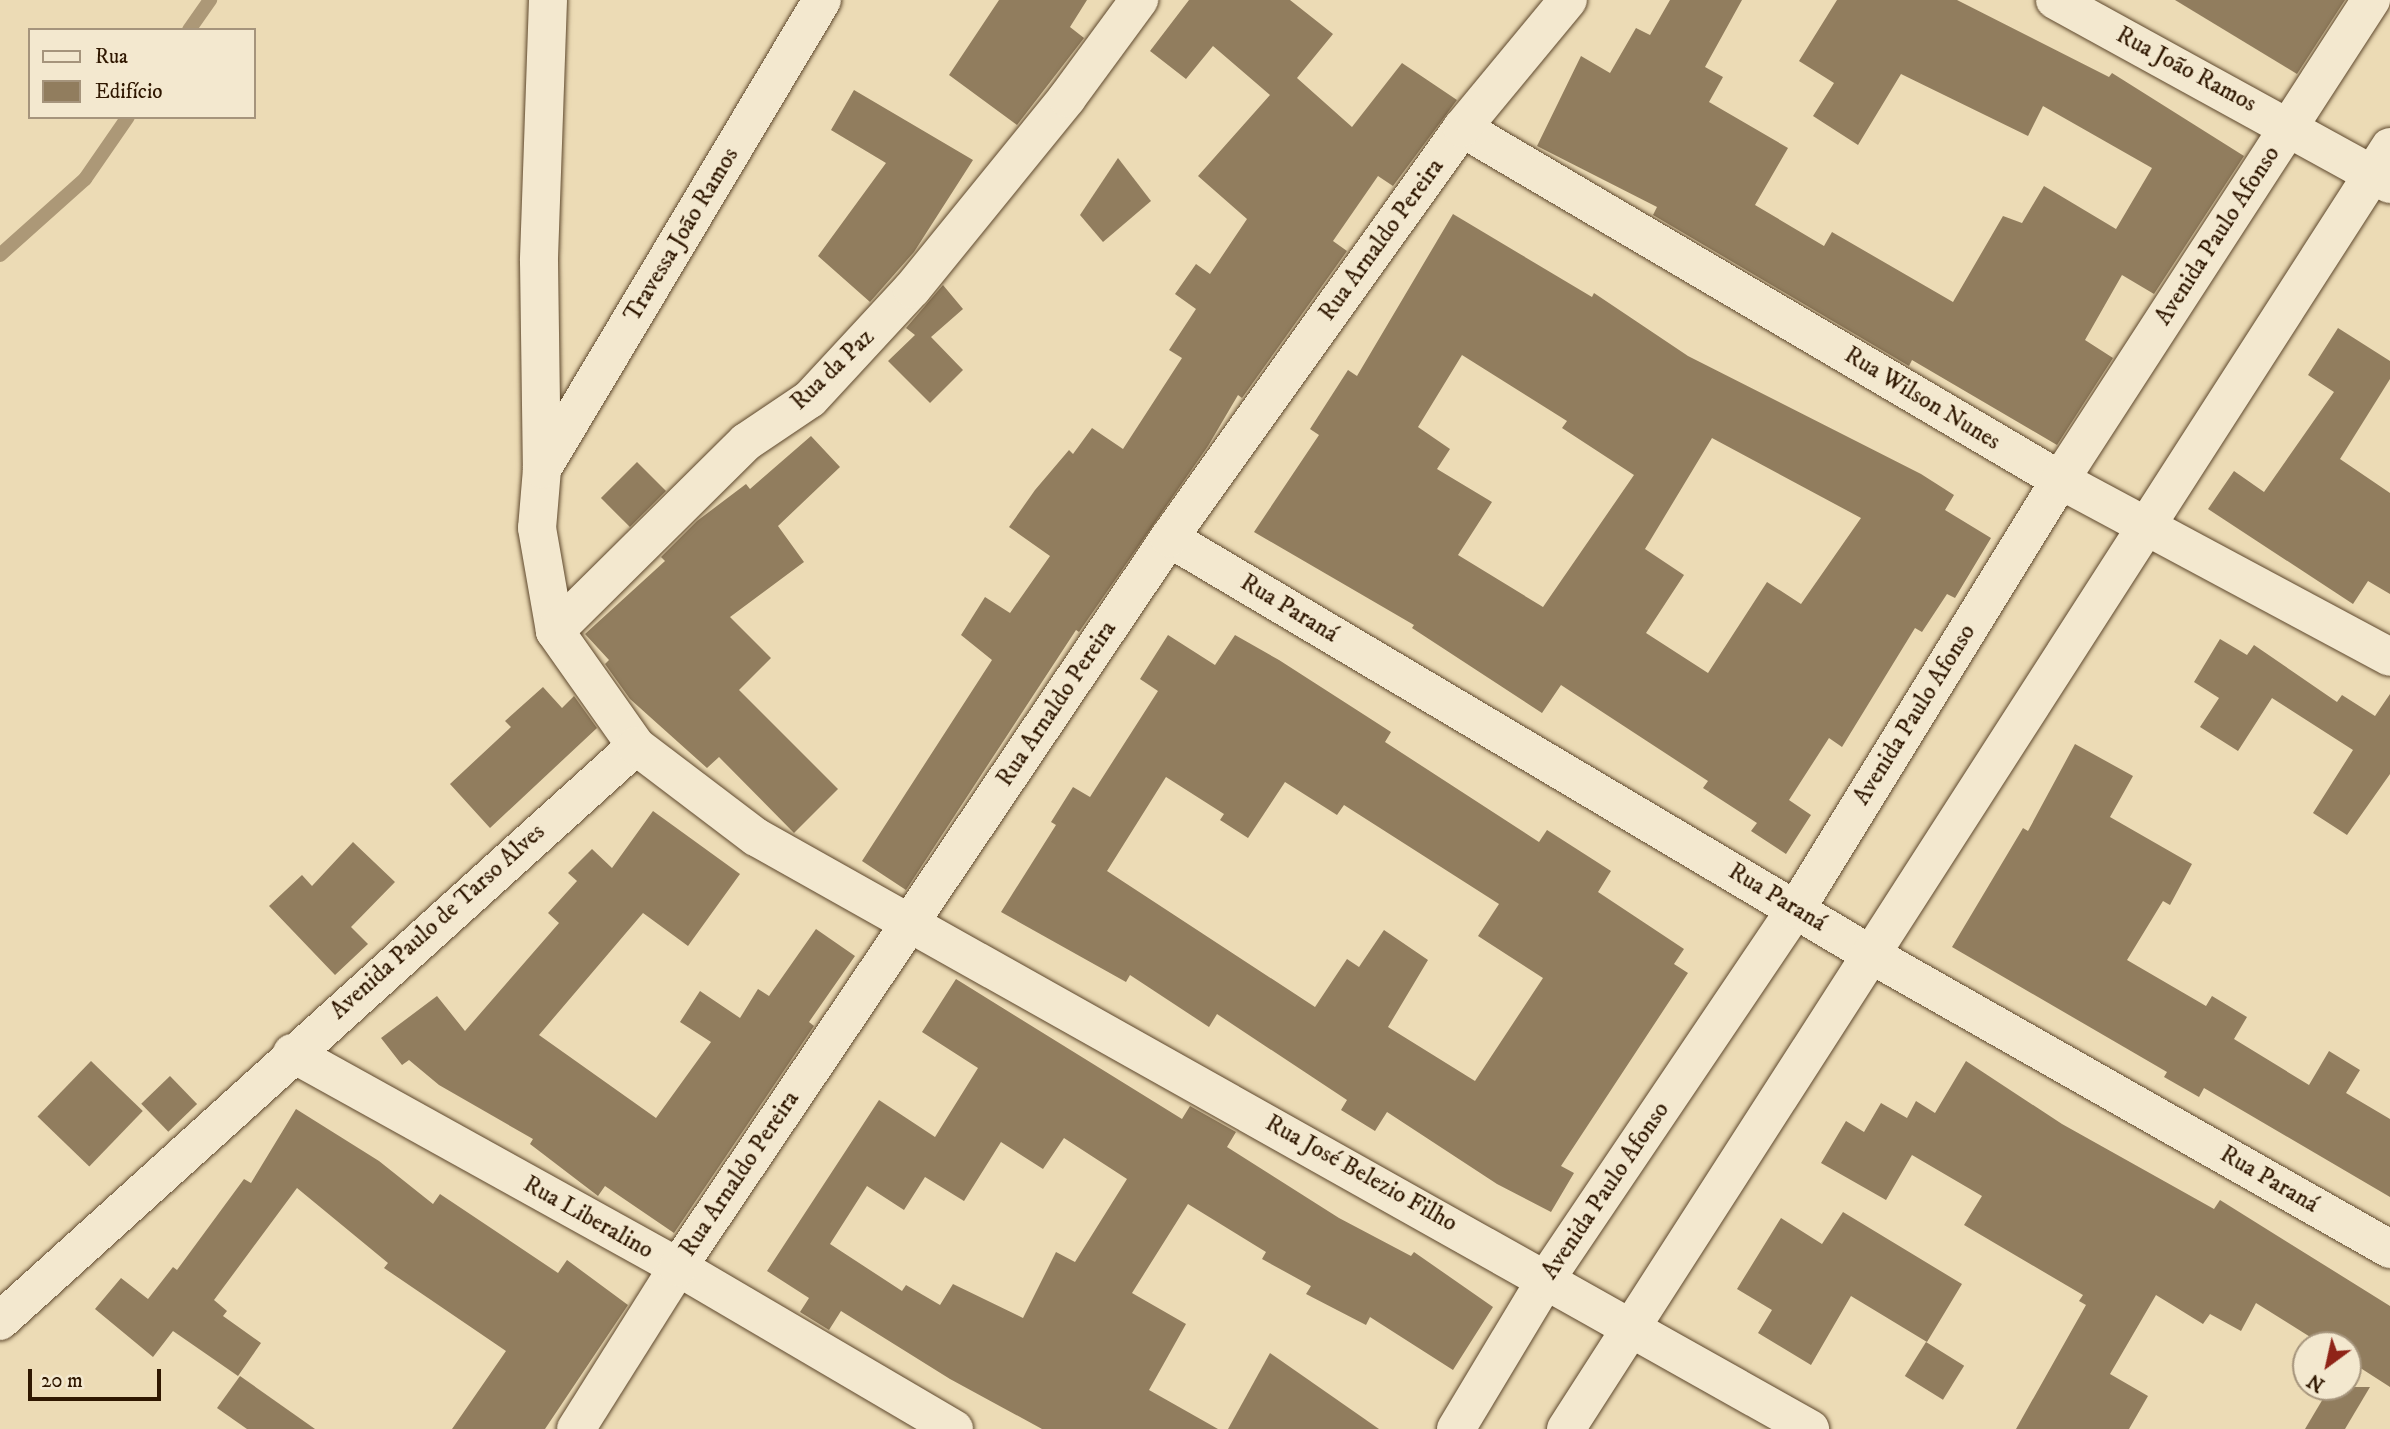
<!DOCTYPE html>
<meta charset="utf-8">
<style>
body{margin:0}
#map{position:relative;width:2390px;height:1429px;overflow:hidden;background:#ecdbb5;font-family:"IM FELL DW Pica",serif}
div>[style]{position:absolute}
.stream>*{height:14px;margin:-7px;padding:0 7px;transform-origin:7px;border-radius:7px;background:#ac9877}
.building>*{inset:0;background:#917d5e;transform-origin:0 0}
.roads{filter:drop-shadow(0 0 2px #5e482d) drop-shadow(0 0 2px #5e482d)}
.minor>*{height:38px;margin:-19px;padding:0 19px;transform-origin:19px;border-radius:19px;background:#f3e8cf}
span{translate:-50% -50%;white-space:nowrap;text-align:center;line-height:1.15;-webkit-text-stroke:5px #f3e8cf;paint-order:stroke}
.street-label{font-size:24px;color:#2f1700}
.legend{position:absolute;left:28px;top:28px;width:228px;height:91px;box-sizing:border-box;background:#f3e8cf;border:2px solid #a5947c;margin:0;padding:9px 12px;list-style:none;font-size:21px;color:#2f1700}
.legend li{display:flex;align-items:center;gap:14px;height:35px}
.legend b{width:35px;border:2px solid #a5947c}
.north{position:absolute;left:2292px;top:1331px;width:70px;height:70px;box-sizing:border-box;background:#f3e8cf;border:2px solid #a5947c;border-radius:50%;rotate:213deg;font-size:19px;font-weight:700;line-height:28px;text-align:center;color:#2f1700}
.north::after{content:'';display:block;margin:auto;width:24px;height:32px;background:#8f2418;clip-path:polygon(50% 0,100% 100%,50% 72%,0 100%)}
.scale{position:absolute;left:28px;top:1369px;width:133px;height:32px;box-sizing:border-box;border:4px solid #2f1700;border-top:0;padding-left:9px;font-size:21px;line-height:24px;white-space:nowrap;color:#2f1700;-webkit-text-stroke:5px #f3e8cf;paint-order:stroke}
</style>
<div id="map">
<div class="stream">
<i style="left:189px;top:30px;width:37px;rotate:-55deg"></i>
<i style="left:0;top:255px;width:114px;rotate:-41.8deg"></i>
<i style="left:85px;top:179px;width:75px;rotate:-55.3deg"></i>
</div>
<div class="building">
<i style="clip-path:polygon(999px 0,1087px 0,1070px 27px,1084px 38px,1017px 125px,949px 75px)"></i>
<i style="clip-path:polygon(1189px 0,1290px 0,1333px 34px,1297px 78px,1352px 127px,1402px 63px,1457px 100px,1393px 186px,1378px 176px,1333px 241px,1347px 251px,1242px 398px,1238px 395px,1208px 446px,1079px 632px,1076px 630px,906px 890px,862px 861px,992px 660px,961px 635px,985px 597px,1010px 613px,1050px 556px,1009px 527px,1035px 490px,1069px 450px,1073px 454px,1092px 428px,1123px 449px,1182px 358px,1169px 350px,1196px 309px,1175px 294px,1196px 264px,1210px 274px,1247px 219px,1198px 176px,1270px 95px,1213px 46px,1186px 79px,1150px 51px)"></i>
<i style="clip-path:polygon(1670px 0,1742px 0,1705px 67px,1723px 77px,1709px 102px,1788px 148px,1755px 205px,1824px 246px,1832px 232px,1953px 302px,2003px 216px,2022px 223px,2044px 186px,2116px 229px,2152px 168px,2043px 106px,2028px 136px,1901px 74px,1858px 145px,1813px 116px,1834px 83px,1799px 61px,1837px 0,1957px 0,2109px 77px,2112px 73px,2244px 156px,2154px 294px,2122px 275px,2085px 340px,2113px 358px,2057px 445px,1912px 360px,1909px 366px,1653px 215px,1657px 207px,1537px 146px,1581px 56px,1610px 73px,1636px 28px,1650px 35px)"></i>
<i style="clip-path:polygon(2175px 0,2345px 0,2297px 74px)"></i>
<i style="clip-path:polygon(854px 90px,973px 160px,914px 252px,870px 302px,818px 256px,886px 163px,831px 130px)"></i>
<i style="clip-path:polygon(1118px 158px,1151px 201px,1103px 242px,1080px 215px)"></i>
<i style="clip-path:polygon(evenodd,1453px 214px,1592px 297px,1594px 293px,1688px 356px,1921px 474px,1954px 495px,1945px 510px,1991px 538px,1955px 598px,1947px 594px,1922px 632px,1915px 628px,1842px 747px,1829px 738px,1789px 800px,1811px 815px,1786px 854px,1751px 831px,1757px 823px,1703px 788px,1708px 781px,1561px 685px,1542px 713px,1412px 628px,1414px 625px,1254px 532px,1319px 435px,1310px 429px,1348px 370px,1357px 376px,1453px 214px,1462px 355px,1567px 421px,1562px 428px,1634px 475px,1543px 607px,1458px 555px,1492px 502px,1437px 469px,1450px 449px,1418px 427px,1462px 355px,1453px 214px,1712px 438px,1861px 518px,1801px 604px,1767px 582px,1708px 673px,1646px 633px,1684px 575px,1645px 549px,1712px 438px)"></i>
<i style="clip-path:polygon(943px 285px,963px 309px,931px 337px,963px 370px,930px 403px,888px 361px,915px 335px,906px 328px)"></i>
<i style="clip-path:polygon(2338px 328px,2390px 361px,2390px 379px,2340px 459px,2390px 493px,2390px 594px,2368px 581px,2353px 604px,2208px 509px,2234px 471px,2264px 492px,2334px 392px,2308px 375px)"></i>
<i style="clip-path:polygon(811px 436px,840px 467px,778px 526px,804px 562px,730px 617px,771px 658px,739px 690px,838px 789px,794px 833px,719px 757px,707px 768px,630px 699px,605px 664px,609px 660px,585px 634px,665px 561px,661px 557px,697px 521px,746px 484px,750px 489px)"></i>
<i style="left:637px;top:462px;width:41px;height:51px;rotate:45deg"></i>
<i style="clip-path:polygon(evenodd,1168px 635px,1215px 665px,1235px 635px,1279px 660px,1391px 732px,1385px 742px,1539px 842px,1547px 830px,1611px 871px,1598px 892px,1684px 949px,1674px 964px,1688px 973px,1561px 1166px,1574px 1173px,1551px 1212px,1497px 1184px,1387px 1112px,1375px 1131px,1341px 1110px,1347px 1100px,1217px 1014px,1209px 1027px,1130px 975px,1126px 982px,1001px 912px,1056px 825px,1051px 822px,1073px 787px,1090px 797px,1158px 691px,1140px 679px,1168px 635px,1166px 777px,1224px 814px,1220px 820px,1248px 838px,1285px 782px,1337px 815px,1344px 805px,1499px 904px,1478px 936px,1543px 978px,1475px 1081px,1388px 1027px,1428px 960px,1384px 930px,1359px 967px,1347px 959px,1315px 1007px,1107px 871px,1166px 777px)"></i>
<i style="clip-path:polygon(2220px 639px,2247px 655px,2254px 645px,2337px 702px,2342px 695px,2375px 716px,2390px 694px,2390px 774px,2347px 835px,2313px 813px,2353px 750px,2272px 698px,2238px 751px,2200px 727px,2219px 698px,2194px 682px)"></i>
<i style="clip-path:polygon(543px 687px,562px 708px,574px 696px,597px 728px,490px 828px,450px 784px,511px 727px,505px 721px)"></i>
<i style="clip-path:polygon(2075px 744px,2133px 776px,2110px 817px,2192px 864px,2170px 905px,2163px 901px,2127px 960px,2206px 1006px,2212px 996px,2247px 1017px,2234px 1039px,2309px 1085px,2329px 1051px,2360px 1070px,2346px 1093px,2390px 1119px,2390px 1197px,2204px 1088px,2199px 1097px,2164px 1077px,2167px 1072px,1952px 947px,2023px 828px,2028px 831px)"></i>
<i style="clip-path:polygon(653px 811px,740px 874px,688px 946px,643px 913px,539px 1035px,656px 1118px,711px 1042px,680px 1022px,700px 991px,740px 1018px,758px 989px,769px 996px,816px 929px,855px 956px,809px 1022px,814px 1026px,674px 1233px,605px 1186px,598px 1196px,530px 1144px,533px 1139px,439px 1085px,409px 1060px,402px 1065px,381px 1038px,437px 996px,465px 1031px,559px 923px,548px 913px,577px 881px,568px 873px,592px 849px,612px 868px)"></i>
<i style="clip-path:polygon(353px 842px,395px 882px,351px 927px,368px 944px,335px 975px,269px 906px,302px 875px,312px 886px)"></i>
<i style="clip-path:polygon(evenodd,956px 979px,1182px 1119px,1190px 1106px,1236px 1132px,1227px 1147px,1339px 1218px,1411px 1256px,1414px 1252px,1493px 1307px,1453px 1370px,1370px 1317px,1366px 1325px,1306px 1294px,1311px 1286px,1262px 1259px,1266px 1252px,1188px 1204px,1132px 1293px,1186px 1324px,1149px 1390px,1218px 1429px,1042px 1429px,950px 1379px,841px 1311px,829px 1330px,800px 1312px,809px 1298px,767px 1271px,879px 1100px,935px 1137px,978px 1068px,922px 1032px,956px 979px,1064px 1138px,1127px 1179px,1075px 1262px,1056px 1252px,1023px 1318px,953px 1284px,940px 1305px,906px 1285px,902px 1291px,830px 1244px,867px 1186px,904px 1210px,925px 1177px,964px 1201px,1001px 1142px,1043px 1169px,1064px 1138px)"></i>
<i style="left:91px;top:1061px;width:72px;height:77px;rotate:44deg"></i>
<i style="clip-path:polygon(1966px 1061px,2062px 1124px,2214px 1209px,2220px 1200px,2390px 1306px,2390px 1387px,2348px 1360px,2348px 1345px,2323px 1345px,2256px 1303px,2241px 1331px,2210px 1314px,2203px 1324px,2156px 1295px,2110px 1374px,2148px 1396px,2129px 1429px,2016px 1429px,2086px 1305px,2079px 1301px,2083px 1295px,1964px 1225px,1982px 1196px,1912px 1155px,1886px 1200px,1821px 1163px,1846px 1121px,1864px 1132px,1881px 1103px,1907px 1118px,1916px 1101px,1935px 1113px)"></i>
<i style="left:170px;top:1076px;width:39px;height:40px;rotate:46deg"></i>
<i style="clip-path:polygon(296px 1109px,379px 1161px,433px 1204px,440px 1194px,558px 1273px,567px 1260px,628px 1305px,545px 1429px,452px 1429px,506px 1351px,384px 1268px,388px 1263px,297px 1188px,214px 1300px,227px 1311px,223px 1316px,261px 1343px,238px 1376px,173px 1331px,153px 1357px,95px 1309px,121px 1278px,148px 1299px,173px 1267px,177px 1270px,244px 1179px,251px 1183px)"></i>
<i style="clip-path:polygon(1843px 1212px,1962px 1284px,1927px 1342px,1851px 1296px,1811px 1365px,1758px 1333px,1772px 1310px,1737px 1289px,1781px 1218px,1822px 1244px)"></i>
<i style="left:1926px;top:1342px;width:45px;height:40px;rotate:32deg"></i>
<i style="clip-path:polygon(1270px 1353px,1379px 1429px,1228px 1429px)"></i>
<i style="clip-path:polygon(240px 1376px,315px 1429px,247px 1429px,217px 1408px)"></i>
<i style="clip-path:polygon(2330px 1387px,2370px 1387px,2345px 1429px,2305px 1429px)"></i>
</div>
<div class="roads">
<div class="minor">
<i style="left:548px;top:0;width:261px;rotate:92deg"></i>
<i style="left:539px;top:261px;width:208px;rotate:89.2deg"></i>
<i style="left:542px;top:469px;width:59px;rotate:94.8deg"></i>
<i style="left:537px;top:528px;width:105px;rotate:80.1deg"></i>
<i style="left:2055px;top:0;width:382px;rotate:28.8deg"></i>
<i style="left:1462px;top:128px;width:694px;rotate:30.48deg"></i>
<i style="left:2060px;top:480px;width:374px;rotate:28.2deg"></i>
<i style="left:542px;top:469px;width:546px;rotate:-59.16deg"></i>
<i style="left:1169px;top:538px;width:815px;rotate:30.69deg"></i>
<i style="left:1870px;top:954px;width:598px;rotate:29.57deg"></i>
<i style="left:636px;top:746px;width:141px;rotate:-125.2deg"></i>
<i style="left:555px;top:631px;width:269px;rotate:-44.7deg"></i>
<i style="left:746px;top:442px;width:77px;rotate:-33.9deg"></i>
<i style="left:810px;top:399px;width:150px;rotate:-47.2deg"></i>
<i style="left:912px;top:289px;width:246px;rotate:-50.9deg"></i>
<i style="left:1067px;top:98px;width:122px;rotate:-53.7deg"></i>
<i style="left:292px;top:1053px;width:441px;rotate:29deg"></i>
<i style="left:678px;top:1267px;width:320px;rotate:30.4deg"></i>
<i style="left:0;top:1321px;width:857px;rotate:-42.12deg"></i>
<i style="left:636px;top:746px;width:151px;rotate:37.2deg"></i>
<i style="left:756px;top:837px;width:1209px;rotate:29.32deg"></i>
<i style="left:576px;top:1429px;width:191px;rotate:-57.8deg"></i>
<i style="left:678px;top:1267px;width:879px;rotate:-56.04deg"></i>
<i style="left:1169px;top:538px;width:504px;rotate:-54.45deg"></i>
<i style="left:1462px;top:128px;width:166px;rotate:-50.4deg"></i>
<i style="left:1456px;top:1429px;width:175px;rotate:-59deg"></i>
<i style="left:1546px;top:1279px;width:447px;rotate:-56deg"></i>
<i style="left:1796px;top:909px;width:504px;rotate:-58.39deg"></i>
<i style="left:2060px;top:480px;width:572px;rotate:-57.06deg"></i>
<i style="left:1566px;top:1429px;width:1524px;rotate:-57.27deg"></i>
</div>
</div>
<div class="street-label">
<span style="left:2186px;top:70px;rotate:28deg">Rua João Ramos</span>
<span style="left:682px;top:235px;rotate:-59deg">Travessa João Ramos</span>
<span style="left:2218px;top:236px;rotate:-57deg">Avenida Paulo Afonso</span>
<span style="left:1382px;top:240px;rotate:-54deg">Rua Arnaldo Pereira</span>
<span style="left:833px;top:370px;rotate:-44deg">Rua da Paz</span>
<span style="left:1922px;top:399px;rotate:31deg">Rua Wilson Nunes</span>
<span style="left:1289px;top:609px;rotate:31deg">Rua Paraná</span>
<span style="left:1057px;top:704px;rotate:-56deg">Rua Arnaldo Pereira</span>
<span style="left:1915px;top:715px;rotate:-58deg">Avenida Paulo Afonso</span>
<span style="left:1777px;top:898px;rotate:31deg">Rua Paraná</span>
<span style="left:438px;top:922px;rotate:-42deg">Avenida Paulo de Tarso Alves</span>
<span style="left:740px;top:1174px;rotate:-56deg">Rua Arnaldo Pereira</span>
<span style="left:1361px;top:1174px;rotate:29deg">Rua José Belezio Filho</span>
<span style="left:2269px;top:1180px;rotate:30deg">Rua Paraná</span>
<span style="left:1606px;top:1191px;rotate:-56deg">Avenida Paulo Afonso</span>
<span style="left:588px;top:1218px;rotate:29deg">Rua Liberalino</span>
</div>
<ul class="legend">
<li><b style="height:9px;background:#f3e8cf"></b>Rua</li>
<li><b style="height:19px;background:#917d5e"></b>Edifício</li>
</ul>
<div class="north">N</div>
<div class="scale">20 m</div>
</div>
